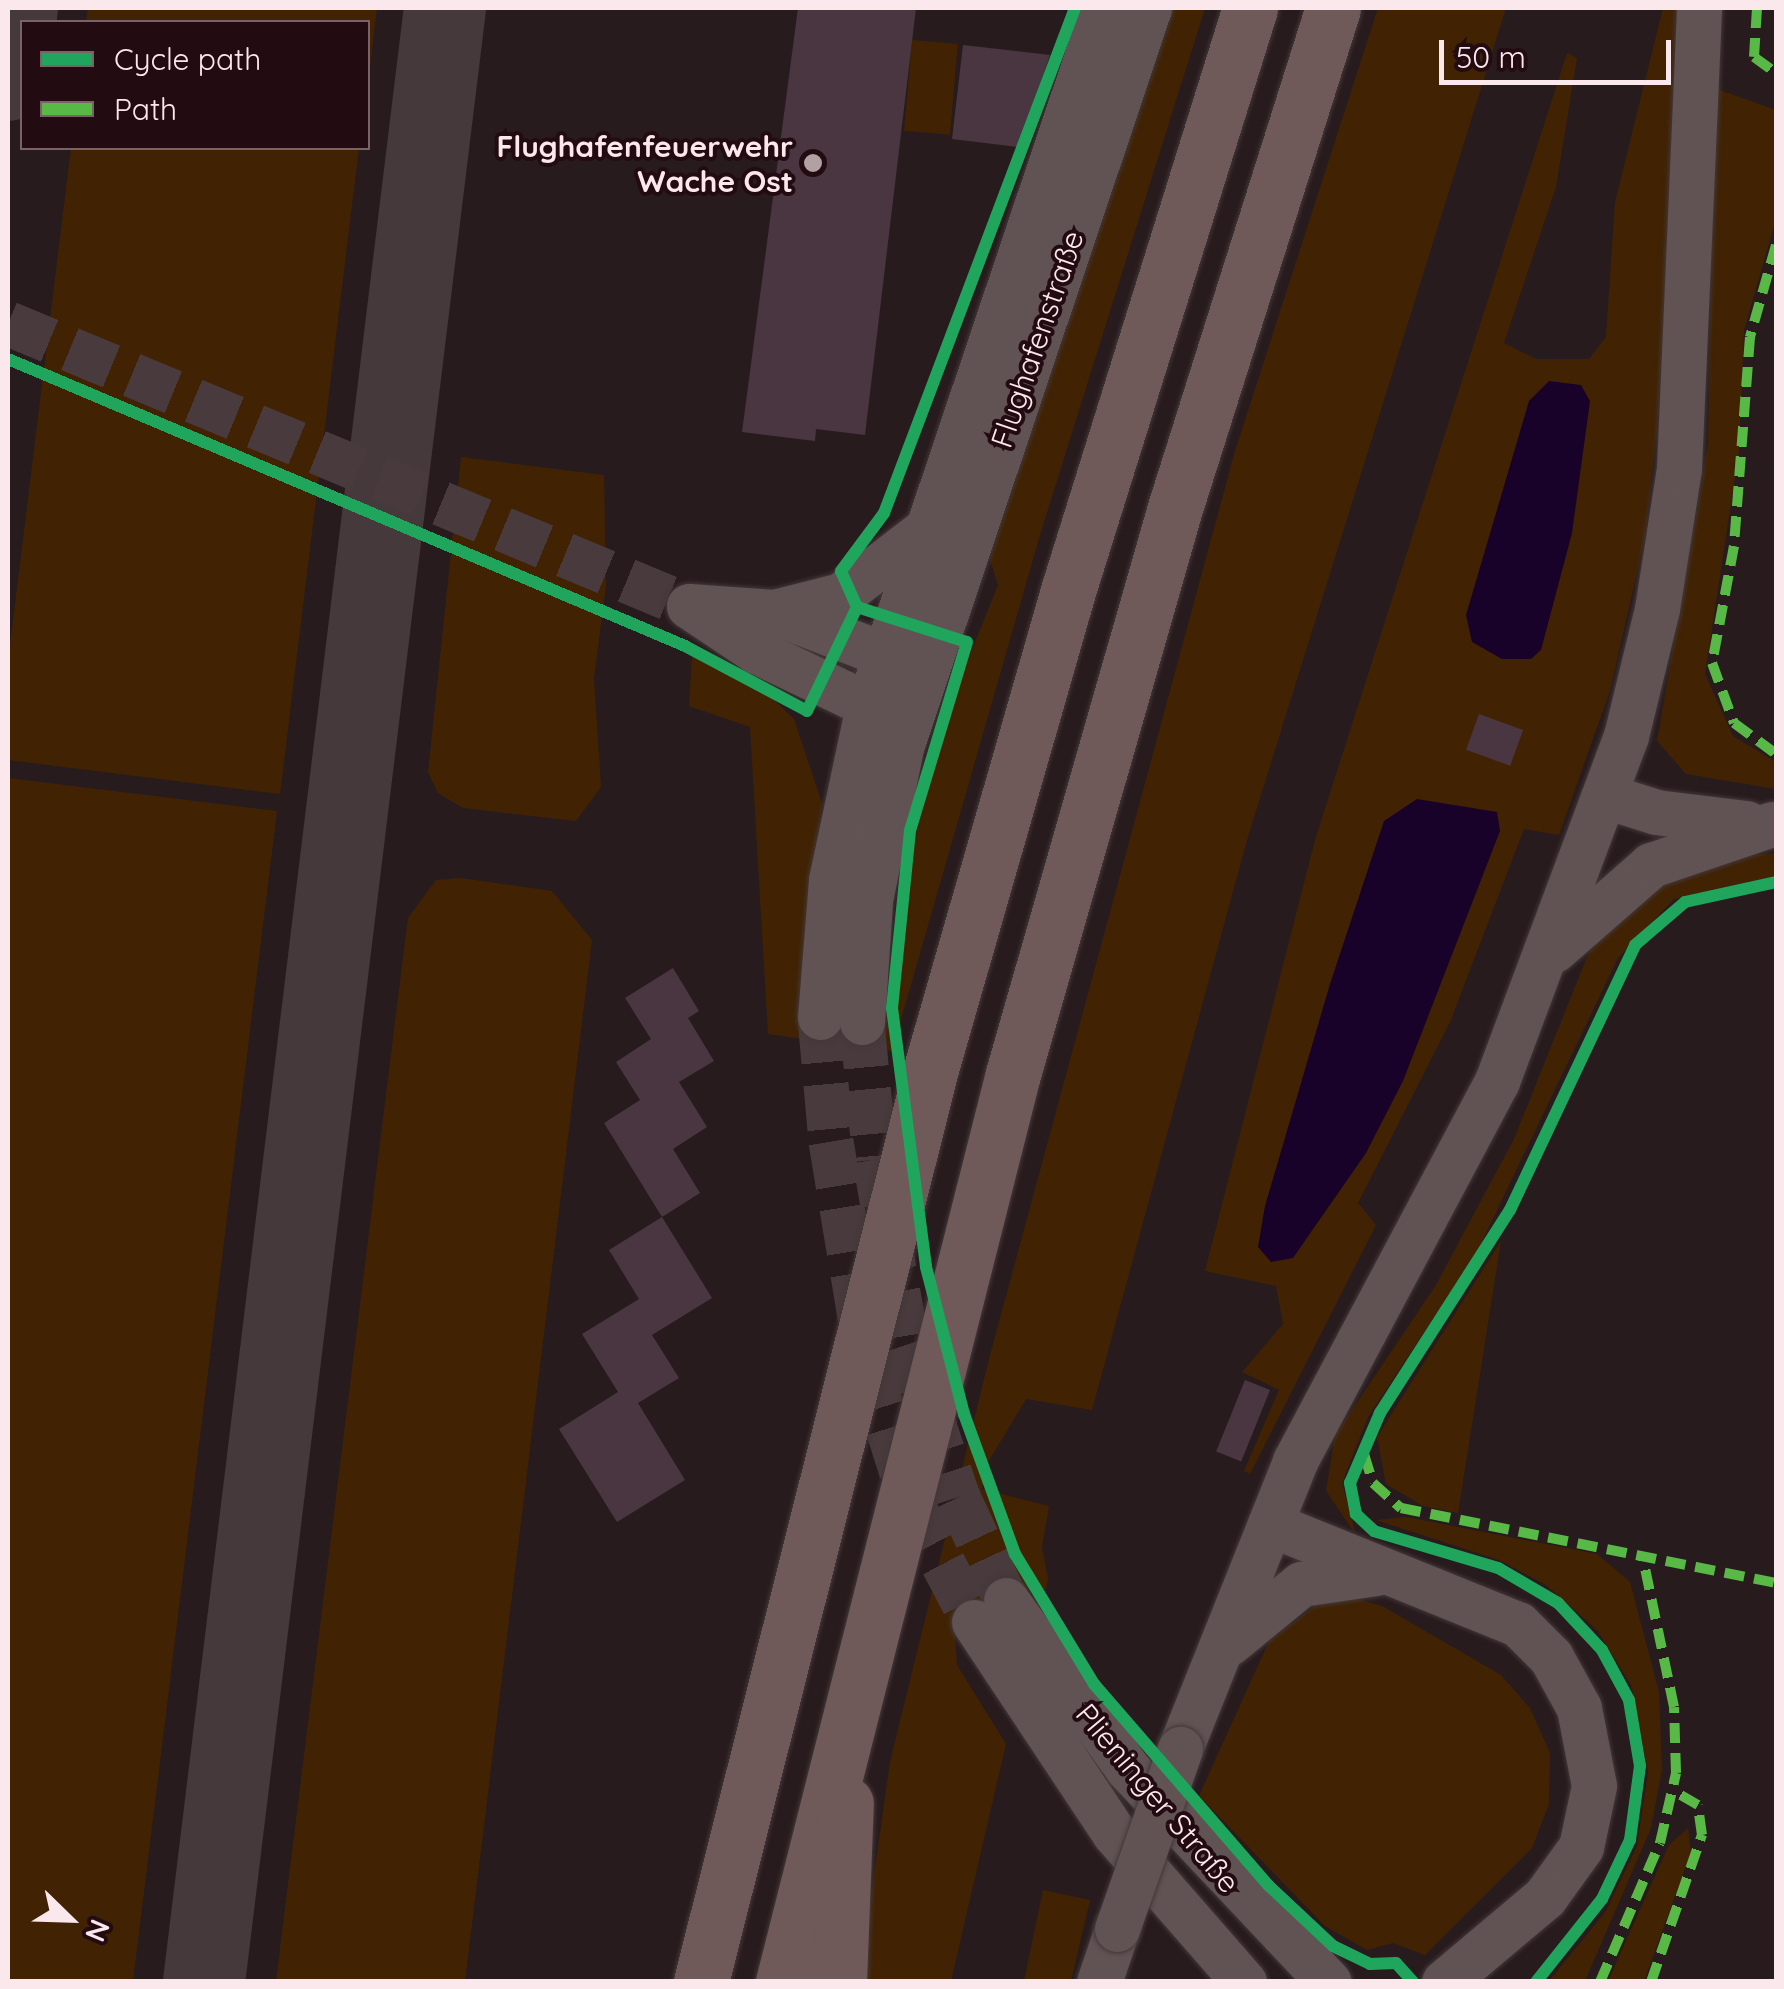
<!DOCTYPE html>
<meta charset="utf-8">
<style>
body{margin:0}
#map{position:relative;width:1784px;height:1989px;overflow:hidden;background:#281b1e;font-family:Quicksand,sans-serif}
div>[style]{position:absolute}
.green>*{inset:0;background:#412304;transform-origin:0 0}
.water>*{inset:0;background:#190229}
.taxiway>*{height:82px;margin:-41px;padding:0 41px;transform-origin:41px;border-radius:41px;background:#46393c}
.building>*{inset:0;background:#493641;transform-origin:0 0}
.secondary-tunnel>*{height:45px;margin-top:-22.5px;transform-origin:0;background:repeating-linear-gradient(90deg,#483a3d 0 45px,transparent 0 67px)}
.roads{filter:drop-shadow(0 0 2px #423839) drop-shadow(0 0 2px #423839)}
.secondary>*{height:45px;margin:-22.5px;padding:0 22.5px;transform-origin:22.5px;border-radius:22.5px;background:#615354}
.highway>*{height:55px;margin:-27.5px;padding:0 27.5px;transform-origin:27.5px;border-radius:27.5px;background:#6f5a59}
.bridges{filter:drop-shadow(0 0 2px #423839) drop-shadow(0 0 2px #423839)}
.secondary-bridge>*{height:45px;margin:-22.5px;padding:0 22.5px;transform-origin:22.5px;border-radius:22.5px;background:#615354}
.quiet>*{height:10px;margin-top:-5px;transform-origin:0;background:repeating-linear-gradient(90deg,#58b947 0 20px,transparent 0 30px)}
.cycleway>*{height:12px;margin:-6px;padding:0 6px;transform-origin:6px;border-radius:6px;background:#20a55d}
.dots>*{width:28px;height:28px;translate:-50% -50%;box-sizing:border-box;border:5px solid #230b12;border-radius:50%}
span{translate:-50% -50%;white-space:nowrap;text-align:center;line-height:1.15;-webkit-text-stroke:8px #230b12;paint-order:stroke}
.poi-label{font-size:30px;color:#fbe8ec;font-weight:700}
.right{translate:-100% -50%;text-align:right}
.street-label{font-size:30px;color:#fbe8ec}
.frame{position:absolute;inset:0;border:10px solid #fbe8ec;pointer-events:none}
.legend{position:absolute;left:20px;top:20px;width:350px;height:130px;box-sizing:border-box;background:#230b12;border:2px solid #796369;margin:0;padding:12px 18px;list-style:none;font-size:30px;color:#fbe8ec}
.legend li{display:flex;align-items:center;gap:20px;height:50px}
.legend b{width:50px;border:2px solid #796369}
.north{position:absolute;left:20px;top:1869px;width:100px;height:100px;-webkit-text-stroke:8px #230b12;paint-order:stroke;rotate:113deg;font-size:28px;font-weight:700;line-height:40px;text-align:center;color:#fbe8ec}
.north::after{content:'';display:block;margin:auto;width:35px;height:45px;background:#fbe8ec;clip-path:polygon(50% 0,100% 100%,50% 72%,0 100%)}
.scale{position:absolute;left:1439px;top:40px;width:232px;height:45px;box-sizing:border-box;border:5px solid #fbe8ec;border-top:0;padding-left:12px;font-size:30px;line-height:35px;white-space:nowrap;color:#fbe8ec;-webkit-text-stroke:8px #230b12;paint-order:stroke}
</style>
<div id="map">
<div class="green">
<i style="clip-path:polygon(88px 8px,377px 8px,368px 82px,368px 22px,86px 22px)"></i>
<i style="clip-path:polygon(1167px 8px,1205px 8px,1040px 535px,892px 1051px,768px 1034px,750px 727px,689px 706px,692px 656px,765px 691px,794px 719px,822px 803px,798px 1003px,817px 1019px,875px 1022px,898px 999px,913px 846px,953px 697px,998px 585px,988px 554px)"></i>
<i style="clip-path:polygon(1378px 8px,1506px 8px,1247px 840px,1092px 1410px,1026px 1399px,987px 1464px,982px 1489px,1049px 1506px,1042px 1547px,1048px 1579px,1046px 1589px,987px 1596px,955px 1633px,957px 1665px,1006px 1744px,951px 1981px,859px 1982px,890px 1762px,989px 1359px,1235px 451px)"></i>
<i style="clip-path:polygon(1663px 8px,1683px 8px,1657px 431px,1645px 537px,1610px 691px,1559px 835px,1524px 829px,1450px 1022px,1358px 1203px,1376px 1225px,1250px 1474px,1244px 1471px,1279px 1390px,1242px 1372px,1283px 1324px,1276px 1286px,1205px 1271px,1315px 840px,1567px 53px,1577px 58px,1556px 187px,1504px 343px,1536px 359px,1589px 359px,1606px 337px,1615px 202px)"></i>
<i style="left:912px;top:40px;width:46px;height:91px;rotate:5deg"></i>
<i style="clip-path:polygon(1714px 88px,1776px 110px,1776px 219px,1744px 330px,1739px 451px,1705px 674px,1733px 736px,1776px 762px,1776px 789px,1686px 774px,1657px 741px,1708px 444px)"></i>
<i style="clip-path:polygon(71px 148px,359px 148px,280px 794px,8px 760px,8px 662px)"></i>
<i style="clip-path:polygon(461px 457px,604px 475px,606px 585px,594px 678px,601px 787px,576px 821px,463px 808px,438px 793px,428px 772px)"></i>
<i style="clip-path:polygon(8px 778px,277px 811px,133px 1981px,8px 1981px)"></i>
<i style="clip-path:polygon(1776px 853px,1776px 876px,1674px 899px,1618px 958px,1477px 1252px,1368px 1417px,1342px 1483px,1356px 1535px,1326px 1491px,1335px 1435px,1436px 1285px,1514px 1139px,1591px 947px,1634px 892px,1738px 856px)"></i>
<i style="clip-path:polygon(460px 878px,552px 891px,592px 940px,465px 1981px,276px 1981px,408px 918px,436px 880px)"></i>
<i style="clip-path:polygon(1501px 1241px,1458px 1513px,1423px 1506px,1386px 1484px,1377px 1437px)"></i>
<i style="clip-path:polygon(1406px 1517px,1597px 1554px,1630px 1582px,1659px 1692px,1662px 1770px,1651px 1828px,1585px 1981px,1549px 1981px,1606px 1911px,1637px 1846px,1648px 1772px,1631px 1685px,1597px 1630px,1546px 1585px,1499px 1560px,1376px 1520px)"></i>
<i style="clip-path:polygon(1351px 1597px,1382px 1606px,1501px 1675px,1530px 1708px,1550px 1753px,1549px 1804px,1532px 1848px,1425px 1955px,1393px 1943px,1367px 1950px,1325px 1926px,1199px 1796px,1269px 1641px,1319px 1603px)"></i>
<i style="clip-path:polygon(1688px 1828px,1691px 1852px,1644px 1981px,1608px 1981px,1669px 1845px)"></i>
<i style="clip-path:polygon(1043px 1890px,1090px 1900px,1071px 1981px,1024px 1981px)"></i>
</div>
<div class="water">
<i style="clip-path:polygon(1549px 381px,1581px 385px,1590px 401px,1572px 533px,1541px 650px,1531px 659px,1502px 659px,1472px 642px,1466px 615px,1529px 401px)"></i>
<i style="clip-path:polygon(1417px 799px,1497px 812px,1500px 831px,1403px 1081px,1366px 1153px,1293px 1258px,1271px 1262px,1258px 1247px,1265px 1206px,1330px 984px,1384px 821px)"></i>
</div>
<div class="taxiway">
<i style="left:8px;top:80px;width:73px;rotate:-82.9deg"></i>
<i style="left:204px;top:1982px;width:1989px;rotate:-83.04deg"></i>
</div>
<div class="building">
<i style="clip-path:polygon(798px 8px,916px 8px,865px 435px,816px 429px,815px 441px,742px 432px)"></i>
<i style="clip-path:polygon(963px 45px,1050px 55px,1019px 147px,952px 139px)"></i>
<i style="left:1479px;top:714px;width:47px;height:38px;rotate:20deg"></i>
<i style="clip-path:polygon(673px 968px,699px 1011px,688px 1018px,714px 1061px,679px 1082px,707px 1127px,673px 1149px,700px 1193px,662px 1217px,604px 1123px,640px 1100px,616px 1062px,651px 1039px,625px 998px)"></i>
<i style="clip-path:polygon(662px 1217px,712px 1298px,652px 1335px,679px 1378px,638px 1403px,685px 1480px,617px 1522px,559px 1429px,618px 1392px,582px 1334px,639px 1299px,609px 1250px)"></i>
<i style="left:1245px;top:1380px;width:27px;height:77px;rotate:22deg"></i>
</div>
<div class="secondary-tunnel">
<i style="left:8px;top:323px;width:737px;rotate:22.57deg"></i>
<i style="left:820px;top:1017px;width:124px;rotate:84.9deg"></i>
<i style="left:831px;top:1141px;width:226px;rotate:80.6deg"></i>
<i style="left:868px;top:1364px;width:147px;rotate:72.6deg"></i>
<i style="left:912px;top:1504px;width:133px;rotate:62.3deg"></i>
<i style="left:862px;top:1022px;width:138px;rotate:84.6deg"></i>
<i style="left:875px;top:1159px;width:188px;rotate:80.2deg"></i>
<i style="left:907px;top:1344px;width:161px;rotate:71.6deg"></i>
<i style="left:958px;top:1497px;width:114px;rotate:65deg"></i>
</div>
<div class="roads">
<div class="secondary">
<i style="left:689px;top:606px;width:81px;rotate:33.9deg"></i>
<i style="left:756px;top:651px;width:153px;rotate:25.6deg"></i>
<i style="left:689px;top:606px;width:85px;rotate:4deg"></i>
<i style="left:774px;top:612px;width:145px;rotate:21.1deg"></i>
<i style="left:774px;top:612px;width:69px;rotate:-14.2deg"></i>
<i style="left:841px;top:595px;width:105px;rotate:-37.6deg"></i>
<i style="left:1606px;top:796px;width:52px;rotate:17.7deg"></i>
<i style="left:1656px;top:812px;width:91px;rotate:7deg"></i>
<i style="left:1554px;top:950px;width:129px;rotate:-41.2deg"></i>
<i style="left:1651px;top:865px;width:128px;rotate:-18.7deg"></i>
<i style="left:820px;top:1017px;width:137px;rotate:-85.4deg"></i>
<i style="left:831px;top:880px;width:178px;rotate:-78deg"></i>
<i style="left:868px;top:706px;width:736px;rotate:-71.39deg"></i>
<i style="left:862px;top:1022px;width:122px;rotate:-86.2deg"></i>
<i style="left:870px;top:900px;width:156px;rotate:-78.5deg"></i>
<i style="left:901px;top:747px;width:780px;rotate:-71.45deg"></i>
<i style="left:1270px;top:1524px;width:267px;rotate:22deg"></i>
<i style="left:1518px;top:1624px;width:47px;rotate:45deg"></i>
<i style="left:1551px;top:1657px;width:58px;rotate:61.2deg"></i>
<i style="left:1579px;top:1708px;width:79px;rotate:79.1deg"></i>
<i style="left:1594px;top:1786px;width:62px;rotate:102deg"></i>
<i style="left:1581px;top:1847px;width:62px;rotate:125.8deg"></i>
<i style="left:1545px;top:1897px;width:132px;rotate:139.9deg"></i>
<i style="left:1006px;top:1600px;width:207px;rotate:54.2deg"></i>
<i style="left:1127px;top:1768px;width:294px;rotate:46.7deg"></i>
<i style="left:974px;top:1622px;width:253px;rotate:56.4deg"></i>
<i style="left:1114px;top:1833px;width:198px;rotate:48.9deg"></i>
<i style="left:1229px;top:1643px;width:93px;rotate:-39.3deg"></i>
<i style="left:1301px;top:1584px;width:76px;rotate:-8.3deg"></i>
<i style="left:1180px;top:1749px;width:310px;rotate:-68.2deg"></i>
<i style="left:1295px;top:1461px;width:430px;rotate:-62deg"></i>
<i style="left:1497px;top:1081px;width:368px;rotate:-69.5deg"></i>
<i style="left:1626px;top:736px;width:131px;rotate:-76.3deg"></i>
<i style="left:1657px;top:609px;width:143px;rotate:-81.1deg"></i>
<i style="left:1679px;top:468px;width:460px;rotate:-87.5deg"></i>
<i style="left:1099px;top:1982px;width:56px;rotate:-71.2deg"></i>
</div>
<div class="highway">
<i style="left:701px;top:1982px;width:938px;rotate:-75.87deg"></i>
<i style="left:930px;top:1072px;width:500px;rotate:-73.99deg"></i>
<i style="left:1068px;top:591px;width:611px;rotate:-72.66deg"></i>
<i style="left:783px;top:1982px;width:937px;rotate:-75.79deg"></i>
<i style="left:1013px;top:1074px;width:589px;rotate:-74.03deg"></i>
<i style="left:1175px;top:508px;width:524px;rotate:-72.46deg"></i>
<i style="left:839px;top:1982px;width:179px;rotate:-87.8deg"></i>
</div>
</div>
<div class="bridges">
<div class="secondary-bridge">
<i style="left:1117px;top:1929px;width:191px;rotate:-70.7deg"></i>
</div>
</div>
<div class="quiet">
<i style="left:1757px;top:8px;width:49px;rotate:93.5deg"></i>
<i style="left:1754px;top:57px;width:27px;rotate:36deg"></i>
<i style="left:1776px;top:245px;width:96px;rotate:105.8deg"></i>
<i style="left:1750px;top:337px;width:210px;rotate:94.4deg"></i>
<i style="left:1734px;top:546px;width:119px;rotate:100.6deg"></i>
<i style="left:1712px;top:663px;width:64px;rotate:69.9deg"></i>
<i style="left:1734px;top:723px;width:52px;rotate:36.4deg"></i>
<i style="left:1364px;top:1454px;width:30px;rotate:73deg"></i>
<i style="left:1373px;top:1483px;width:38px;rotate:42deg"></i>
<i style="left:1401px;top:1508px;width:382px;rotate:11.3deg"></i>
<i style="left:1600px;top:1982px;width:151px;rotate:-66.7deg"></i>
<i style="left:1660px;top:1843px;width:72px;rotate:-77.1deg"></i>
<i style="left:1676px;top:1773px;width:66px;rotate:-91.7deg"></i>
<i style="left:1674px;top:1707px;width:151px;rotate:-101.8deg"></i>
<i style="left:1651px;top:1982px;width:156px;rotate:-70.9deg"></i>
<i style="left:1702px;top:1835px;width:30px;rotate:-98deg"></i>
<i style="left:1698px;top:1805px;width:28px;rotate:-150deg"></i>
</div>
<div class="cycleway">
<i style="left:8px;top:359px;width:735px;rotate:22.97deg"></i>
<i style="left:685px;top:646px;width:138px;rotate:28deg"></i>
<i style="left:807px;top:711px;width:115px;rotate:-64.3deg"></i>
<i style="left:857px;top:607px;width:115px;rotate:17.7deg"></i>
<i style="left:967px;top:642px;width:197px;rotate:106.8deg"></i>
<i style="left:910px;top:831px;width:178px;rotate:95.8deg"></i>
<i style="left:892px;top:1008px;width:261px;rotate:82.5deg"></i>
<i style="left:926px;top:1267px;width:152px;rotate:75.5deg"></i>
<i style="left:964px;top:1414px;width:149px;rotate:70deg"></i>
<i style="left:1015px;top:1554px;width:152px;rotate:58.7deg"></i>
<i style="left:1094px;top:1684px;width:266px;rotate:49.1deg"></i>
<i style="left:1268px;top:1885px;width:89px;rotate:43.2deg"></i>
<i style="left:1333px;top:1946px;width:41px;rotate:25.9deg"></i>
<i style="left:1370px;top:1964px;width:26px;rotate:-2deg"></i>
<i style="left:1396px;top:1963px;width:25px;rotate:48deg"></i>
<i style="left:857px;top:607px;width:39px;rotate:-114deg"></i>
<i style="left:841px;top:571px;width:72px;rotate:-53.4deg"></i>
<i style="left:884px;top:513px;width:540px;rotate:-69.28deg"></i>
<i style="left:1536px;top:1982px;width:106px;rotate:-51.5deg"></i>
<i style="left:1602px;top:1899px;width:65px;rotate:-64.6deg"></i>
<i style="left:1630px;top:1840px;width:75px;rotate:-82.3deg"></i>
<i style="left:1640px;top:1766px;width:67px;rotate:-99.5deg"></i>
<i style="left:1629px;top:1700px;width:57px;rotate:-118.4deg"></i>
<i style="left:1602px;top:1650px;width:64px;rotate:-133.1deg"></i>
<i style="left:1558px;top:1603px;width:69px;rotate:-149.7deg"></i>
<i style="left:1498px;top:1568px;width:129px;rotate:-163.4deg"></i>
<i style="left:1374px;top:1531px;width:25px;rotate:-137deg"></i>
<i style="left:1356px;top:1514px;width:32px;rotate:-101deg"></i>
<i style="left:1350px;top:1483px;width:76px;rotate:-66.8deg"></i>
<i style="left:1380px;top:1413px;width:241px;rotate:-57.4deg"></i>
<i style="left:1510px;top:1210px;width:293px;rotate:-64.7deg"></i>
<i style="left:1635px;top:945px;width:66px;rotate:-40.7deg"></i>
<i style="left:1685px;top:902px;width:93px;rotate:-12.4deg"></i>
</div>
<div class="dots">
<i style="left:813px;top:163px;background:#b1a0a4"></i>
</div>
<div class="poi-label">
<span class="right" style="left:793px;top:163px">Flughafenfeuerwehr<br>Wache Ost</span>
</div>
<div class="street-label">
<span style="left:1037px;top:339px;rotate:-71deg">Flughafenstraße</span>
<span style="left:1158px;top:1798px;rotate:50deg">Plieninger Straße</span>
</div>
<div class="frame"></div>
<ul class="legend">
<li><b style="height:12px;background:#20a55d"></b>Cycle path</li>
<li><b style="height:12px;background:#58b947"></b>Path</li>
</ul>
<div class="north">N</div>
<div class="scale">50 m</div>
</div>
